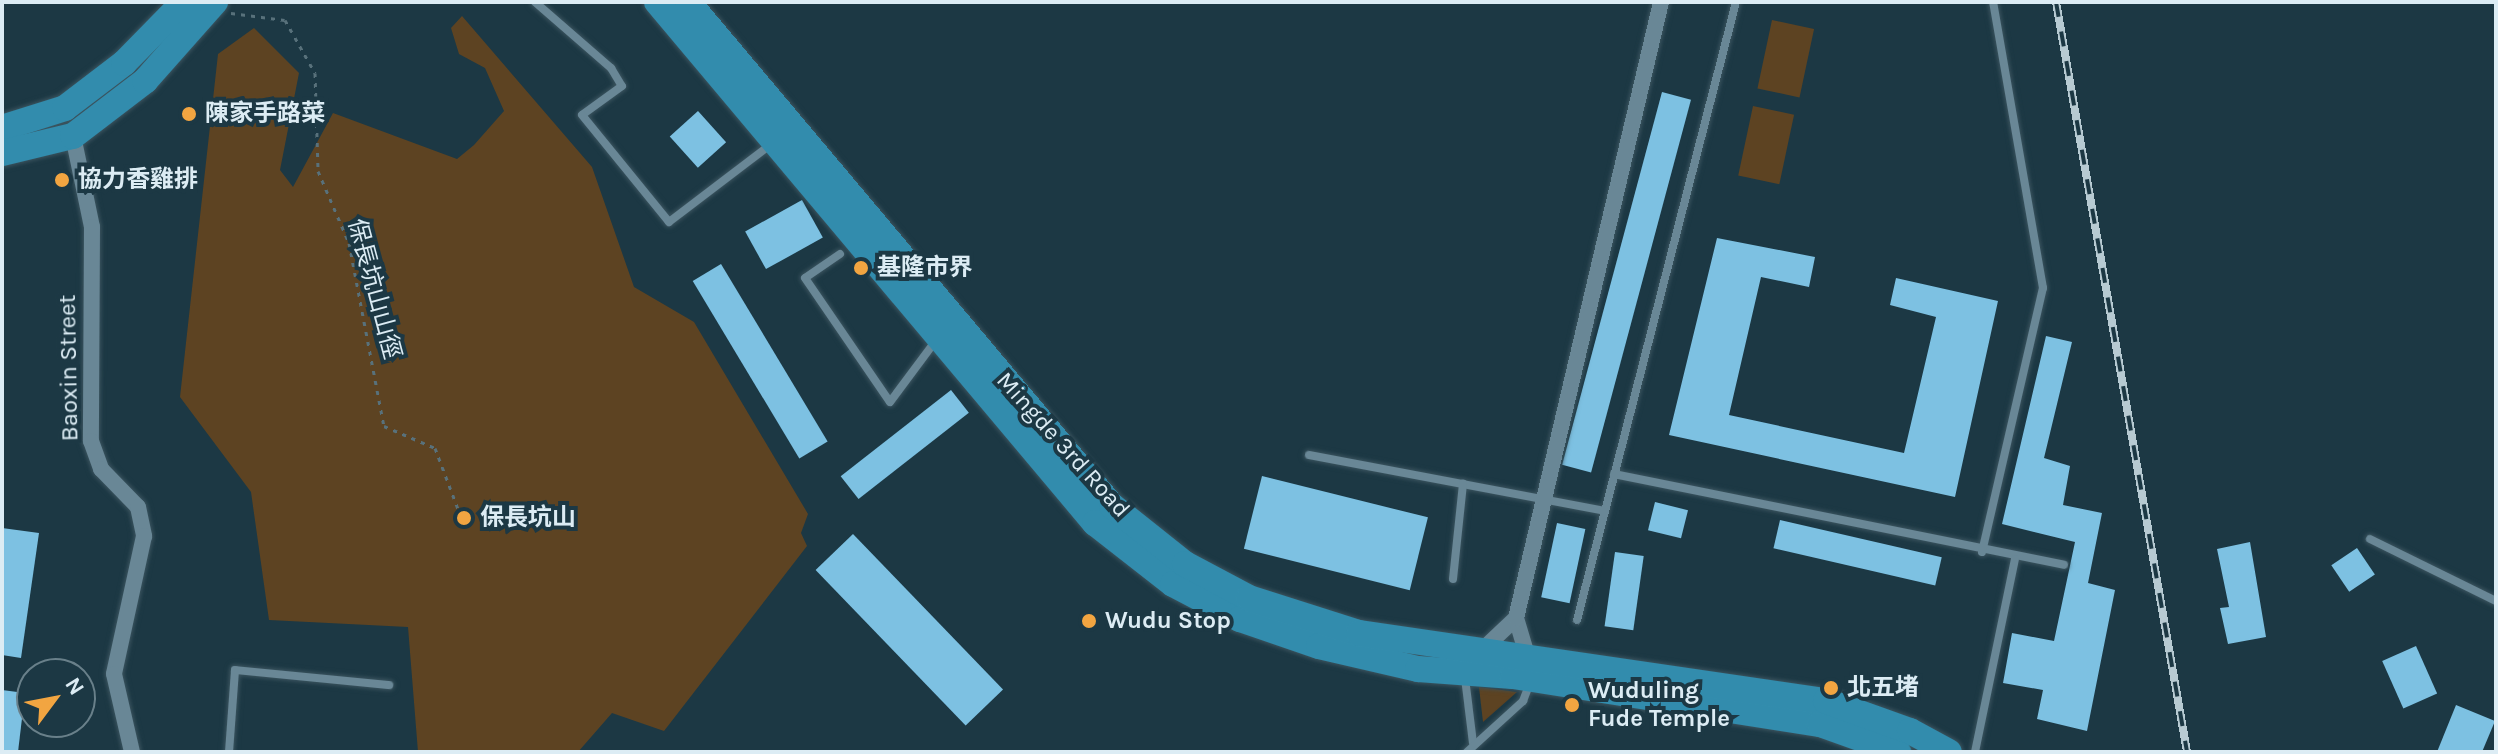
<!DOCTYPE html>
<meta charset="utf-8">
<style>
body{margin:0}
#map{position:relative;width:2498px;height:754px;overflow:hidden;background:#1c3844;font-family:Karla,"Noto Sans TC",sans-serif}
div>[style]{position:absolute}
.green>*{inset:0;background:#5d4322;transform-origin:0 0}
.building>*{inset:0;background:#7dc1e2;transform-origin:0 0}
.path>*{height:3px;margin-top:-1.5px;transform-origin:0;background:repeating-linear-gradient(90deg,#58717b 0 4px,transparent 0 10px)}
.roads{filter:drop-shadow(0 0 2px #3b545f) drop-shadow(0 0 2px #3b545f)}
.lane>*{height:8px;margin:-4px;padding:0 4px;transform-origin:4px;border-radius:4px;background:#698796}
.street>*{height:16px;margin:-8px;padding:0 8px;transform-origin:8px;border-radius:8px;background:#698796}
.primary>*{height:26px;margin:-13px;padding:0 13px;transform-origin:13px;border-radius:13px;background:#328cad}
.rail>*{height:8px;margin-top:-4px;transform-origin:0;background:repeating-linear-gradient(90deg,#1c3844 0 15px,#b7cad2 0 30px);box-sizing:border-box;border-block:2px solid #b7cad2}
.dots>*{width:22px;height:22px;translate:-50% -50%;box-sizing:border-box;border:4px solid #1c3844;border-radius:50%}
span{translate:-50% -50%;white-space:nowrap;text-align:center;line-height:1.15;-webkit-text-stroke:8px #1c3844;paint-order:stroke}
.poi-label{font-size:24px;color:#dcecf4;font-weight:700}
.left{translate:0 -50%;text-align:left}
.street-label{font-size:24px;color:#dcecf4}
.frame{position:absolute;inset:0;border:4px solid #dcecf4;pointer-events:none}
.north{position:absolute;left:16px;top:658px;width:80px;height:80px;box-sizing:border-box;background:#1c3844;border:2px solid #69808a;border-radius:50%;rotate:58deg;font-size:22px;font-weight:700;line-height:32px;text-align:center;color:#dcecf4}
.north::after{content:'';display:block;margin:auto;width:28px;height:36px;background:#f2a541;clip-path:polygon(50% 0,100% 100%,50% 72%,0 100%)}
</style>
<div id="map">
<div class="green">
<i style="clip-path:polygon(462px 16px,592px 167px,634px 287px,694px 322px,808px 514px,801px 533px,807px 546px,664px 731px,612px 713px,578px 752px,418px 752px,408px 627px,269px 620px,251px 492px,180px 397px,218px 54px,254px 28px,299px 73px,280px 170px,293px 187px,333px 113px,457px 159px,474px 145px,504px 111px,485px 68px,459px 54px,451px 28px)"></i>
<i style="left:1772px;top:20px;width:43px;height:70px;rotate:12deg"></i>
<i style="left:1753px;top:106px;width:42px;height:71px;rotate:12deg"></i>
<i style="clip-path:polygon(1479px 687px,1517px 692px,1483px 722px)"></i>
</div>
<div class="building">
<i style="left:1662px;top:92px;width:30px;height:386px;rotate:15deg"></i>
<i style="left:698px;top:111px;width:42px;height:38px;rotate:48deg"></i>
<i style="left:802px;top:200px;width:43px;height:65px;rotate:61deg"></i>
<i style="clip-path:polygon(1717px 238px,1815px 257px,1809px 287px,1761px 277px,1729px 415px,1904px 453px,1936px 317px,1890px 305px,1896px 278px,1998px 301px,1955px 497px,1669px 435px)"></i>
<i style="left:721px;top:264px;width:207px;height:33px;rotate:59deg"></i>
<i style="clip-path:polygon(2046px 336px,2072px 342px,2044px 458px,2070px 466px,2063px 505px,2102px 513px,2088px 583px,2115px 590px,2087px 731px,2037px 719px,2043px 690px,2003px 683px,2012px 633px,2054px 641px,2075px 542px,2002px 524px)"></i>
<i style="left:951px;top:390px;width:29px;height:140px;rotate:52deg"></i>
<i style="left:1262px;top:476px;width:171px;height:75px;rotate:14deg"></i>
<i style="left:1655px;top:502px;width:34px;height:29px;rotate:14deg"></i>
<i style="left:1780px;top:520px;width:166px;height:29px;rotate:13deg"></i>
<i style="left:1557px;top:523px;width:29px;height:76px;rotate:12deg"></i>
<i style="clip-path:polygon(2px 528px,39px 533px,21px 658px,2px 655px)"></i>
<i style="left:853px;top:534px;width:216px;height:52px;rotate:46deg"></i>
<i style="clip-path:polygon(2250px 542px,2266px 637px,2228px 644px,2220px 608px,2229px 607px,2217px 549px)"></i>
<i style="left:2357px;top:548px;width:32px;height:31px;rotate:56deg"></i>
<i style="left:1615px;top:552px;width:29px;height:75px;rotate:8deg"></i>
<i style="left:2416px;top:646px;width:52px;height:37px;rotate:66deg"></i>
<i style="clip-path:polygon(2px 690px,25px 693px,18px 752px,2px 752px)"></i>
<i style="clip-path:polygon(2456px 705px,2495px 721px,2482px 752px,2437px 752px)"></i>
</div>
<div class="path">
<i style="left:231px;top:13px;width:54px;rotate:7.4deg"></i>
<i style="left:285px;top:20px;width:61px;rotate:60.5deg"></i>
<i style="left:315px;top:73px;width:98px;rotate:88.2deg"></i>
<i style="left:318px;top:171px;width:78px;rotate:66.7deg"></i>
<i style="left:349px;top:243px;width:186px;rotate:79.2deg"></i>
<i style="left:384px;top:426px;width:56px;rotate:23.3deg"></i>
<i style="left:435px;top:448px;width:79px;rotate:69.3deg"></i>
</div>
<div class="roads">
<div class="lane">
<i style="left:535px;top:2px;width:101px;rotate:41deg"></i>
<i style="left:611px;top:68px;width:21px;rotate:59deg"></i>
<i style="left:622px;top:86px;width:49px;rotate:144.1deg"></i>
<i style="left:582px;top:115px;width:138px;rotate:50.9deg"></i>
<i style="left:669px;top:222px;width:127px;rotate:-37.3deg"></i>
<i style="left:840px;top:254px;width:42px;rotate:145.6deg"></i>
<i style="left:805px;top:278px;width:150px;rotate:55.6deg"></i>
<i style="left:890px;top:402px;width:79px;rotate:-53.3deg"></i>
<i style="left:1309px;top:455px;width:301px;rotate:10.7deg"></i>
<i style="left:1614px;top:474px;width:459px;rotate:11.4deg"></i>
<i style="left:2370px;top:539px;width:140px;rotate:26.2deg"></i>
<i style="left:1982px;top:552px;width:271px;rotate:-77deg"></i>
<i style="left:2043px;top:288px;width:290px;rotate:-99.9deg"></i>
<i style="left:1453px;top:579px;width:96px;rotate:-84deg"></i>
<i style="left:1577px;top:620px;width:638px;rotate:-75.57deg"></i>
<i style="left:1465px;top:678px;width:65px;rotate:83deg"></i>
<i style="left:229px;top:752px;width:82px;rotate:-85.8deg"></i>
<i style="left:235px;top:670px;width:155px;rotate:5.6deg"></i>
<i style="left:1467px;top:752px;width:76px;rotate:-42.3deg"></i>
<i style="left:1523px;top:701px;width:19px;rotate:-69deg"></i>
<i style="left:1975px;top:752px;width:197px;rotate:-78.3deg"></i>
</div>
<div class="street">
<i style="left:73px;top:136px;width:93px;rotate:78.2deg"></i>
<i style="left:92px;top:227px;width:214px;rotate:90.3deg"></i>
<i style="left:91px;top:441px;width:30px;rotate:70deg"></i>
<i style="left:101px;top:469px;width:53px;rotate:45.8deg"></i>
<i style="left:138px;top:507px;width:30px;rotate:78deg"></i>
<i style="left:144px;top:536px;width:141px;rotate:102.3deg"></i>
<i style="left:114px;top:674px;width:80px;rotate:77deg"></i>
<i style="left:1479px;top:653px;width:51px;rotate:-43.4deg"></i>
<i style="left:1530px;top:665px;width:49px;rotate:-106.6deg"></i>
<i style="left:1516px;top:618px;width:633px;rotate:-76.75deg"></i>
</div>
<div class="primary">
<i style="left:657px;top:2px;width:681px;rotate:49.95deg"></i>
<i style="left:1095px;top:523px;width:99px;rotate:38deg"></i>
<i style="left:1173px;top:584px;width:76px;rotate:27.6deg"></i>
<i style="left:1240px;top:619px;width:83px;rotate:18.9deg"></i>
<i style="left:1319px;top:646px;width:102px;rotate:13.1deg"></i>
<i style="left:1418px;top:669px;width:95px;rotate:4.2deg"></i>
<i style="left:1513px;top:676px;width:311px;rotate:8.9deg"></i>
<i style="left:1820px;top:724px;width:83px;rotate:19.7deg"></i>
<i style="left:688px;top:2px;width:659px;rotate:49.93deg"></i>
<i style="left:1112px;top:506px;width:93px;rotate:38.5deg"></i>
<i style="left:1185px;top:564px;width:72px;rotate:28deg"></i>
<i style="left:1249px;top:598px;width:115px;rotate:17.7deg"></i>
<i style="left:1359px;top:633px;width:472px;rotate:8.3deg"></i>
<i style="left:1826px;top:701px;width:89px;rotate:19.7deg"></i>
<i style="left:1910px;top:731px;width:44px;rotate:28.3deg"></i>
<i style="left:2px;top:128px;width:66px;rotate:-17.6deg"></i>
<i style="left:65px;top:108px;width:74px;rotate:-37.3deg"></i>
<i style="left:124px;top:63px;width:86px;rotate:-45.5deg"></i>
<i style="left:2px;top:153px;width:73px;rotate:-13.5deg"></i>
<i style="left:73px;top:136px;width:91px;rotate:-37.4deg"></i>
<i style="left:145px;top:81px;width:106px;rotate:-48.5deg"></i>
</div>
</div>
<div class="rail">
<i style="left:2056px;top:2px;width:761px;rotate:80.09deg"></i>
</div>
<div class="dots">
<i style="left:189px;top:114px;background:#f2a541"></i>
<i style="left:62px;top:180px;background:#f2a541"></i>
<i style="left:861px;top:268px;background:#f2a541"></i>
<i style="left:464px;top:518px;background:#f2a541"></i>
<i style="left:1089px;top:621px;background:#f2a541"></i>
<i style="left:1831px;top:688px;background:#f2a541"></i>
<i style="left:1572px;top:705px;background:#f2a541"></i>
</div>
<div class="poi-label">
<span class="left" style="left:205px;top:114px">陳家手路菜</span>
<span class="left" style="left:78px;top:180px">協力香雞排</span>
<span class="left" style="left:877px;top:268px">基隆市界</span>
<span class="left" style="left:480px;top:518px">保長坑山</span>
<span class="left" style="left:1105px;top:621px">Wudu Stop</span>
<span class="left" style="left:1847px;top:688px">北五堵</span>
<span class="left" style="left:1588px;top:705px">Wuduling<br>Fude Temple</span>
</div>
<div class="street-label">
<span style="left:374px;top:289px;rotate:75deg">保長坑山山徑</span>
<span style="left:69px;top:368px;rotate:-91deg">Baoxin Street</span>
<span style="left:1063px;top:445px;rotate:48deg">Mingde 3rd Road</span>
</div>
<div class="frame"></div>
<div class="north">N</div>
</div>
